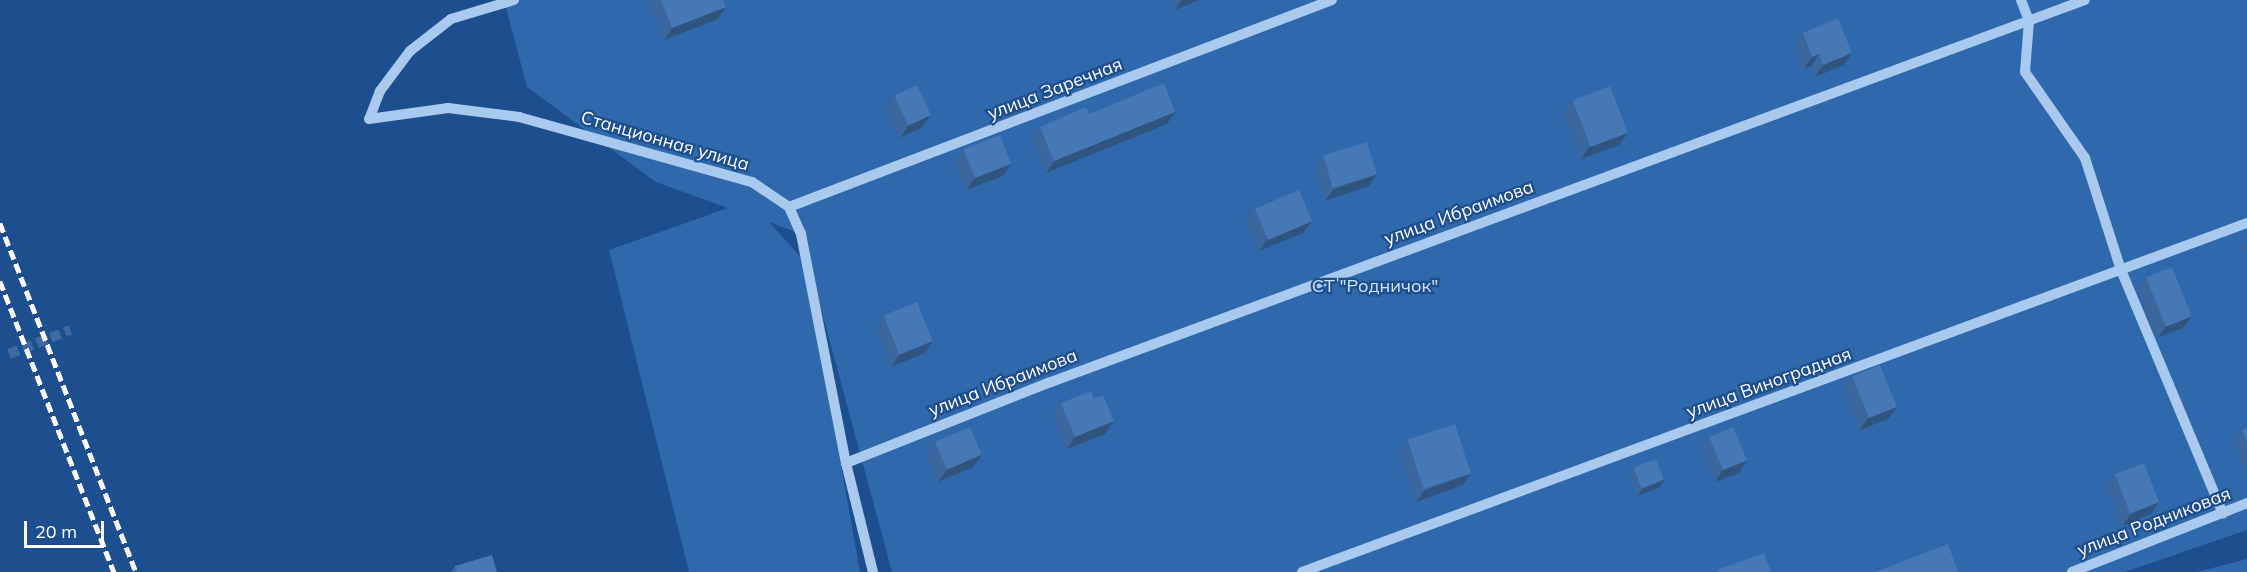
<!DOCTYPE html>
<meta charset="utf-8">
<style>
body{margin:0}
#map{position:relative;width:2247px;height:572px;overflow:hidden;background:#1b4f8f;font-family:Mulish,sans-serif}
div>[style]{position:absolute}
.green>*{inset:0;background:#2e69ad}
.minor-tunnel>*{height:10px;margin-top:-5px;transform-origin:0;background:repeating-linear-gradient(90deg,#3d69a0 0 10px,transparent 0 15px)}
.minor>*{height:10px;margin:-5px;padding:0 5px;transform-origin:5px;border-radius:5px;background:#a9c9ee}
.rail>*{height:4.5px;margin-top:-2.25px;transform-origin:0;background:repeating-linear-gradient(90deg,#fff 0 10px,transparent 0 14.5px)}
.wall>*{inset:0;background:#3a679d}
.shaded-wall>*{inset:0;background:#305480}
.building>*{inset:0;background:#4478b7;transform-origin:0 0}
span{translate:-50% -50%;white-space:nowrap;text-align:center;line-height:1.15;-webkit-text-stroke:4.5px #1b4f8f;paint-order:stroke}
.street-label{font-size:18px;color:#fff}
.park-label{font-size:18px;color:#cfe3fa}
.scale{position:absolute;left:24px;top:521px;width:80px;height:27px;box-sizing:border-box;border:3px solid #fff;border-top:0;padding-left:8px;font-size:18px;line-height:21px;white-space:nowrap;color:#fff;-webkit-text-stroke:4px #1b4f8f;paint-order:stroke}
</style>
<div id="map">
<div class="green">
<i style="clip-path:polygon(504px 0,2247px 0,2247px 530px,2125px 572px,892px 572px,801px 234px,769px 222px,805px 262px,860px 572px,689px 572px,609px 250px,728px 208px,656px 182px,527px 87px)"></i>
<i style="clip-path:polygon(2247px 559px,2247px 572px,2197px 572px)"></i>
</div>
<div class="minor-tunnel">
<i style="left:9px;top:354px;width:66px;rotate:-21.5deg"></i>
</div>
<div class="minor">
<i style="left:514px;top:0;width:66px;rotate:163.2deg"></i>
<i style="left:451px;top:19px;width:52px;rotate:142deg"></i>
<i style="left:410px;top:51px;width:50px;rotate:126.9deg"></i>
<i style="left:380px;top:91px;width:30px;rotate:111deg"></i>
<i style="left:369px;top:119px;width:80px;rotate:-7.9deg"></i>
<i style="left:448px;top:108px;width:72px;rotate:7.2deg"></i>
<i style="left:519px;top:117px;width:242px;rotate:15.6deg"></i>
<i style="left:752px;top:182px;width:45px;rotate:34deg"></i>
<i style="left:789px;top:207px;width:30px;rotate:66deg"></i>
<i style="left:801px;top:234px;width:233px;rotate:78.9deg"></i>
<i style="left:846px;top:463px;width:112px;rotate:76.1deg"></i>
<i style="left:2021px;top:0;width:22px;rotate:69deg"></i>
<i style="left:2029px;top:21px;width:51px;rotate:94.5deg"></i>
<i style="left:2025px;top:72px;width:105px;rotate:55.1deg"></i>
<i style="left:2085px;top:158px;width:118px;rotate:72.2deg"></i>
<i style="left:2121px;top:270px;width:264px;rotate:67.3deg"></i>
<i style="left:789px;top:207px;width:581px;rotate:-20.87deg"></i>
<i style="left:846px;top:463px;width:220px;rotate:-21.6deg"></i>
<i style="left:1051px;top:382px;width:1102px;rotate:-20.28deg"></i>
<i style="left:1302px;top:572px;width:1007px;rotate:-20.27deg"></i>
<i style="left:2072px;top:572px;width:188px;rotate:-21.5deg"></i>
</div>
<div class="rail">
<i style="left:0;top:223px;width:375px;rotate:68.7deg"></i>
<i style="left:0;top:281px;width:313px;rotate:68.6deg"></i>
</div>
<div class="wall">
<i style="clip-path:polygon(650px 0,723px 0,718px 19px,664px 40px,649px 2px)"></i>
<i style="clip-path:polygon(1171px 0,1199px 0,1175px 10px)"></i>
<i style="clip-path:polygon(1803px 33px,1844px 65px,1815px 77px,1811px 66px,1804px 69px,1794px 45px)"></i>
<i style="clip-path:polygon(894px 96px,922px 127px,900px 138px,885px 108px)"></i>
<i style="clip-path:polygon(1572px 100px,1619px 145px,1581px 159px,1563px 113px)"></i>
<i style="clip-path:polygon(1175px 112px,1167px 124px,1046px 173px,1032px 139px,1040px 127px,1089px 114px)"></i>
<i style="clip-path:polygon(964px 149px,1003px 176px,966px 190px,955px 161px)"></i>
<i style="clip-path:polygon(1323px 157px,1369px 186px,1325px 201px,1315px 169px)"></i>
<i style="clip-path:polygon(1255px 208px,1312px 221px,1303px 233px,1259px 251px,1246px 220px)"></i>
<i style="clip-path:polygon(2247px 241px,2247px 255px,2243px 246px)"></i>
<i style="clip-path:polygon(2146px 277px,2183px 328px,2158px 338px,2137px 289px)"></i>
<i style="clip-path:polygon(884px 316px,933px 341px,925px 353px,891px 367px,876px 328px)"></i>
<i style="clip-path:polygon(1852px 376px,1888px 419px,1860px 430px,1844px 388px)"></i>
<i style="clip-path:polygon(1061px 403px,1105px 434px,1067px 449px,1053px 415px)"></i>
<i style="clip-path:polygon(2247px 428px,2247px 474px,2234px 442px,2242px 430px)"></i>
<i style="clip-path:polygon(1709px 436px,1747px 460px,1739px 473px,1715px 482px,1701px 448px)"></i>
<i style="clip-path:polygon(1408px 441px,1463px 485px,1416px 502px,1399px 453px)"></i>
<i style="clip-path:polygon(935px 442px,982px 455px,973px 467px,938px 482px,927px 454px)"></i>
<i style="clip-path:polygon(1633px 467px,1660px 487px,1638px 496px,1629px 474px)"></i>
<i style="clip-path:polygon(2115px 474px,2151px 514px,2122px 526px,2107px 486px)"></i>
<i style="clip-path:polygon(455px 566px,497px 572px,451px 572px)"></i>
</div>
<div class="shaded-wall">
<i style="clip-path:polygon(1182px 0,1199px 0,1175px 10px)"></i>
<i style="clip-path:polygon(726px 7px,718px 19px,664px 40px,672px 28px)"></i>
<i style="clip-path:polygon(1852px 53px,1844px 65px,1815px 77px,1823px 65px)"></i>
<i style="clip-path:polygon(1819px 54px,1811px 66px,1804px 69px,1812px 57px)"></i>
<i style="clip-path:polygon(1175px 112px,1167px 124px,1046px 173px,1054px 161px)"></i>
<i style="clip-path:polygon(931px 115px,922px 127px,900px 138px,908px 126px)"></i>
<i style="clip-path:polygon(1628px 133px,1619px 145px,1581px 159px,1589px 147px)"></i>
<i style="clip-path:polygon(1011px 164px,1003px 176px,966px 190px,975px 178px)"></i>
<i style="clip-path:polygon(1377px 174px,1369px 186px,1325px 201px,1334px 189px)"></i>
<i style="clip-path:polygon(1312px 221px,1303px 233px,1259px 251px,1267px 239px)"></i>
<i style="clip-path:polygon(2192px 316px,2183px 328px,2158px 338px,2166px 326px)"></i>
<i style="clip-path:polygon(933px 341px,925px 353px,891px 367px,900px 354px)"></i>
<i style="clip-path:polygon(1897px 407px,1888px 419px,1860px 430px,1868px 418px)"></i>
<i style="clip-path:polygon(1114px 421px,1105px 434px,1067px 449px,1075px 437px)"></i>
<i style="clip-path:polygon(982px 455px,973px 467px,938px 482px,947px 470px)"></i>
<i style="clip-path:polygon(1747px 460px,1739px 473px,1715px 482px,1723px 470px)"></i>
<i style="clip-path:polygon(1471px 473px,1463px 485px,1416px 502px,1425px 490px)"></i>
<i style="clip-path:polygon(1664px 480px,1660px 487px,1638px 496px,1642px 489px)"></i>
<i style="clip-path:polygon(2159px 502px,2151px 514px,2122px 526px,2131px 514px)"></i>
</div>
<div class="building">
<i style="clip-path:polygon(661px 0,723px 0,726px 7px,672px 28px)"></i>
<i style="clip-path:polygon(1838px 18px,1852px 53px,1823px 65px,1819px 54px,1812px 57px,1803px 33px)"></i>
<i style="clip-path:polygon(1164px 83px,1175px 112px,1054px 161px,1040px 127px,1086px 107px,1089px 114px)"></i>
<i style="left:917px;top:85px;width:33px;height:25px;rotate:65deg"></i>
<i style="left:1610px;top:86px;width:50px;height:40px;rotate:69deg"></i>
<i style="left:1000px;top:135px;width:31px;height:39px;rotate:69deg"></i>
<i style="left:1367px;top:142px;width:34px;height:46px;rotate:73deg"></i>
<i style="left:1299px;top:190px;width:34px;height:48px;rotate:67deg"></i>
<i style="left:2172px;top:267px;width:53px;height:28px;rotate:68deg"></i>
<i style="left:917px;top:302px;width:42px;height:36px;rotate:68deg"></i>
<i style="left:1880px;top:365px;width:45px;height:30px;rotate:68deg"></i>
<i style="clip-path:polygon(1091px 391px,1094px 399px,1103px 395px,1114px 421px,1075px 437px,1061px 403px)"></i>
<i style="left:1455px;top:424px;width:52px;height:50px;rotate:72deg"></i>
<i style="left:970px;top:427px;width:30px;height:38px;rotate:67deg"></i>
<i style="left:1733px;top:427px;width:36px;height:26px;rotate:67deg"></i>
<i style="clip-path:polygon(2247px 428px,2247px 441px,2242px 430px)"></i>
<i style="left:1656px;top:459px;width:22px;height:24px;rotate:69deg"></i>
<i style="left:2144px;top:463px;width:42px;height:31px;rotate:69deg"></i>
<i style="clip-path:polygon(1948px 544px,1958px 572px,1875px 572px)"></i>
<i style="clip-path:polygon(1764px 553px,1771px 572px,1718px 572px,1717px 570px)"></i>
<i style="clip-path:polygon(492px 555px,497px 572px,457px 572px,455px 566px)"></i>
</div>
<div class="street-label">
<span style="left:1055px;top:89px;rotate:-21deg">улица Заречная</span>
<span style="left:665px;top:141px;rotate:16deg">Станционная улица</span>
<span style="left:1459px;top:213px;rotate:-20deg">улица Ибраимова</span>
<span style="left:1003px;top:383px;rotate:-21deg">улица Ибраимова</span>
<span style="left:1769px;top:383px;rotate:-20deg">улица Виноградная</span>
<span style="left:2154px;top:522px;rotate:-21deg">улица Родниковая</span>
</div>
<div class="park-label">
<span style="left:1375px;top:286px">СТ "Родничок"</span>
</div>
<div class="scale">20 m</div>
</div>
